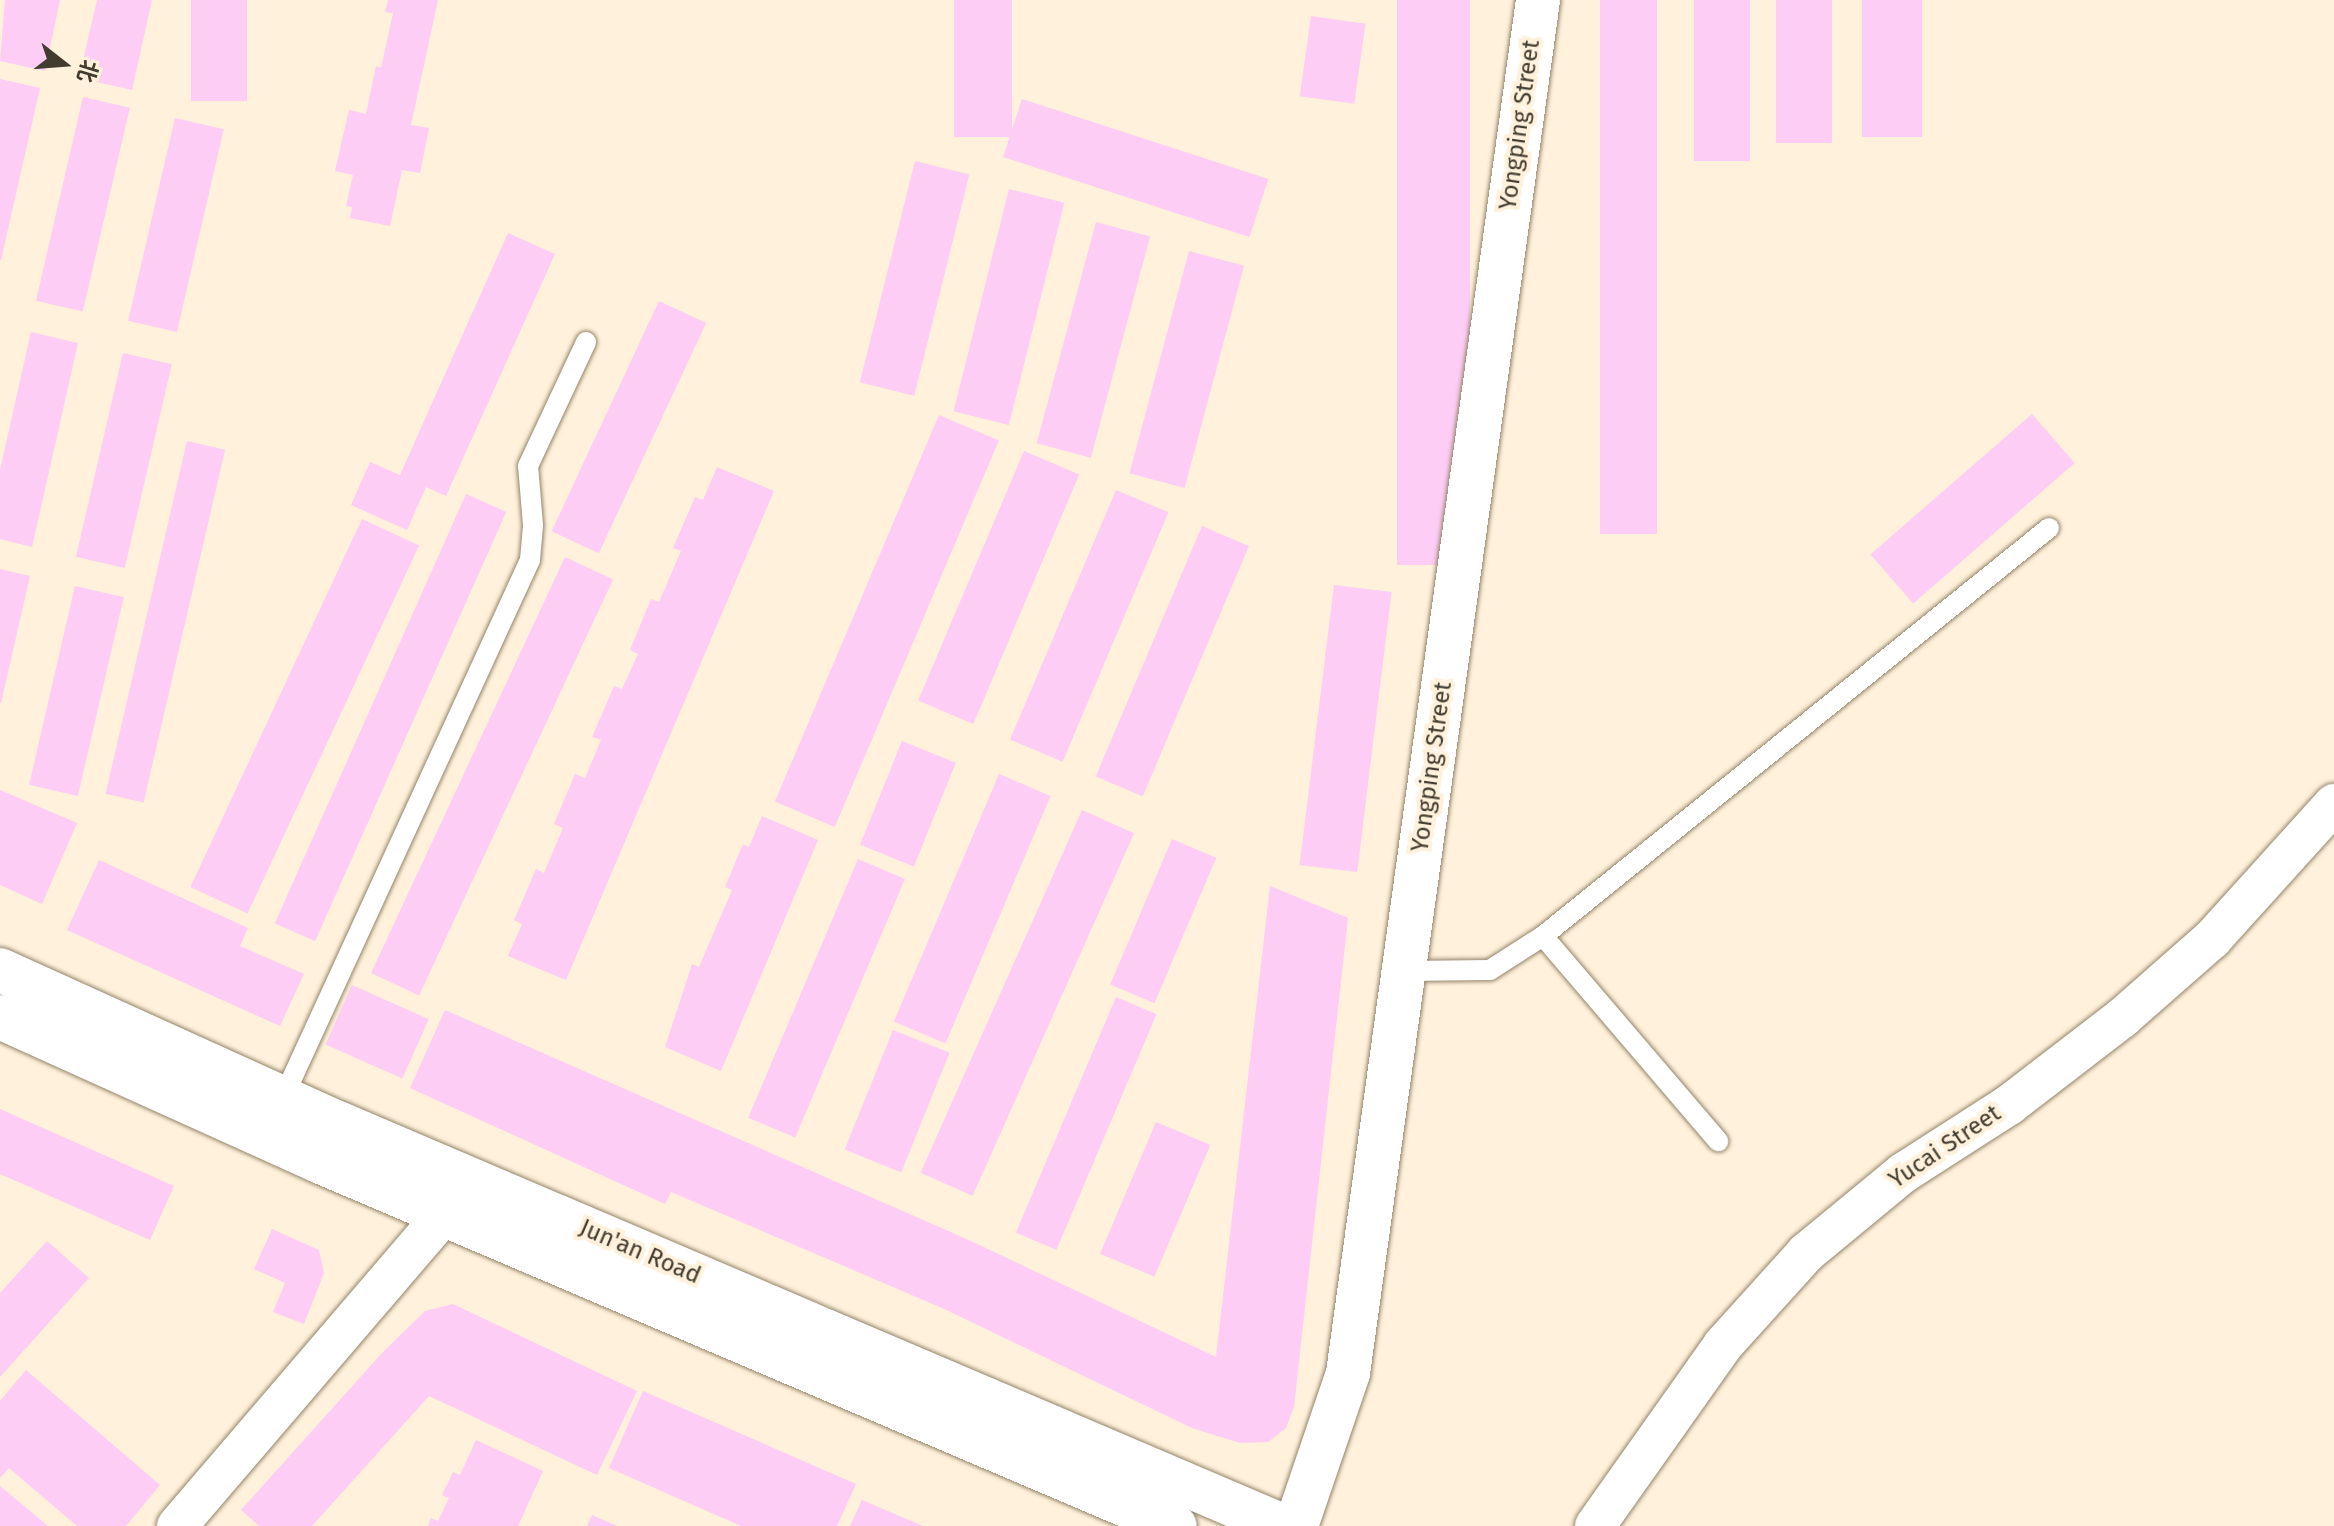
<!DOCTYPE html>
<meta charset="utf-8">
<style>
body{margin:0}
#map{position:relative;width:2334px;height:1526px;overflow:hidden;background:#fff1db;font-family:"Fira Sans","Noto Sans SC",sans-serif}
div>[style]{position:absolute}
.building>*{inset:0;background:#fdcdf6;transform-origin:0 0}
.roads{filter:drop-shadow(0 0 2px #93846a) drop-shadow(0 0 2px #93846a)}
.lane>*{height:20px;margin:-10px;padding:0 10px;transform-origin:10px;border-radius:10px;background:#fff}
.street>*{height:40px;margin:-20px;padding:0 20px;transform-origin:20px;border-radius:20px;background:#fff}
.secondary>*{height:44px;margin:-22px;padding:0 22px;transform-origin:22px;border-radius:22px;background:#fff}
span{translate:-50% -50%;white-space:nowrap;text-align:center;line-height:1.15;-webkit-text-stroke:8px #fff1db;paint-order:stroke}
.street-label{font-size:24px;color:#423b30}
.north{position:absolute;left:24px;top:24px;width:80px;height:80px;-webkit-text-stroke:6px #fff1db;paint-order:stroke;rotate:107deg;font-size:22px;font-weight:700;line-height:32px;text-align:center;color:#423b30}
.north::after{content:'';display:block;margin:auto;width:28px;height:36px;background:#423b30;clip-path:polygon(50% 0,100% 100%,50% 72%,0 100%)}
</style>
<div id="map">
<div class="building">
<i style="clip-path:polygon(5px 0,60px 0,45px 71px,0 61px)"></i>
<i style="clip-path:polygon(97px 0,152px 0,132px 90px,79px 78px)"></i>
<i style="left:191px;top:0;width:56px;height:101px"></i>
<i style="clip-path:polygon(388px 0,438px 0,411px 125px,429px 128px,420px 173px,402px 170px,390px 226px,350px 218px,352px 207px,346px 206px,353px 175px,335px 171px,349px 110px,366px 114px,376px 66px,381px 68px,393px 13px,385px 12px)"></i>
<i style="left:954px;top:0;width:58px;height:137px"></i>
<i style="left:1397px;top:0;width:73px;height:565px"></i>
<i style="left:1600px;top:0;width:57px;height:534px"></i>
<i style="left:1694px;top:0;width:56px;height:161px"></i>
<i style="left:1776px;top:0;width:56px;height:143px"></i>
<i style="left:1862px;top:0;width:60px;height:137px"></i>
<i style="left:1311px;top:16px;width:55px;height:81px;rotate:8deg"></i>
<i style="clip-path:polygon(0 79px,40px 88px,1px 260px,0 260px)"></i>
<i style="left:83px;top:97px;width:48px;height:209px;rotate:13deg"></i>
<i style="left:1022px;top:99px;width:259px;height:61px;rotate:18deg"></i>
<i style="left:175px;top:118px;width:50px;height:208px;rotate:13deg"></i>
<i style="left:915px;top:161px;width:56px;height:228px;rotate:14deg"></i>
<i style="left:1009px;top:189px;width:57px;height:229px;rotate:14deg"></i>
<i style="left:1096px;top:222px;width:56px;height:229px;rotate:15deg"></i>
<i style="clip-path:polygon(508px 233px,555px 254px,446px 496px,426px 487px,407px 530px,351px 505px,370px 462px,400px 475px)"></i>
<i style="left:1189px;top:251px;width:57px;height:230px;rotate:15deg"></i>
<i style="left:659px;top:301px;width:52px;height:254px;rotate:25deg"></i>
<i style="clip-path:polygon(31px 332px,78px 343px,32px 547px,0 539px,0 470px)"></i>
<i style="left:123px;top:353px;width:50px;height:209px;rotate:13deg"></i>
<i style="left:2032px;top:414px;width:65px;height:214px;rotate:49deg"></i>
<i style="left:939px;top:415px;width:65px;height:420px;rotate:23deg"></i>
<i style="left:187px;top:441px;width:39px;height:362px;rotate:13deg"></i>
<i style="left:1024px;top:451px;width:60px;height:271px;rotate:23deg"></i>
<i style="clip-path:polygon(717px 467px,774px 491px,566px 980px,508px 956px,522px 924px,514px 920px,536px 869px,544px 873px,563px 828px,554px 824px,575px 774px,585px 778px,601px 740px,592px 737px,614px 686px,622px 689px,638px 654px,630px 650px,651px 599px,659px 602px,681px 551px,673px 548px,695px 497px,703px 500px)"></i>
<i style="left:1116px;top:490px;width:57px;height:271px;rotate:23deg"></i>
<i style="left:466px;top:494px;width:44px;height:470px;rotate:24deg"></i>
<i style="left:362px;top:519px;width:63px;height:406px;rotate:25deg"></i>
<i style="left:1202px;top:526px;width:51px;height:272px;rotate:23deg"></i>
<i style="left:565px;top:557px;width:53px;height:459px;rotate:25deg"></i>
<i style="clip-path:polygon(0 569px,30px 576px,1px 703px,0 703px)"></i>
<i style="left:1334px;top:585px;width:58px;height:282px;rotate:7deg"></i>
<i style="left:75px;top:586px;width:50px;height:204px;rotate:13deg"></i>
<i style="left:902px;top:741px;width:58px;height:112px;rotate:22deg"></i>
<i style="left:999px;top:774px;width:56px;height:269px;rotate:23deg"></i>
<i style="clip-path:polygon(0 790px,77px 823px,42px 904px,0 885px)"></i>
<i style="left:1082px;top:810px;width:57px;height:397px;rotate:24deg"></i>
<i style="clip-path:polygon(762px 816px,818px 840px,721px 1071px,665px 1047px,692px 964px,699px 967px,732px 890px,725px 887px,743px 844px,749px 847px)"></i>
<i style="left:1172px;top:839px;width:48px;height:158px;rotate:23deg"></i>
<i style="left:858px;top:859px;width:51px;height:281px;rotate:23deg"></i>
<i style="clip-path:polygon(99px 860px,248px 928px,240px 946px,304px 974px,280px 1026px,67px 930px)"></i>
<i style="clip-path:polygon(1270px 886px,1348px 918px,1294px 1407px,1286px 1428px,1268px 1442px,1240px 1443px,1192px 1428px,942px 1308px,671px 1192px,665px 1204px,410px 1088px,445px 1010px,971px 1241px,1216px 1357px)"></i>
<i style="left:352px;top:985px;width:84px;height:65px;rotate:24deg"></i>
<i style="left:1116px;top:997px;width:44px;height:256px;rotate:23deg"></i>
<i style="left:893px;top:1030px;width:61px;height:129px;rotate:22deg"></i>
<i style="clip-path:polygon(0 1109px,174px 1186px,150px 1240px,0 1174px)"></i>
<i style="left:1156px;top:1122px;width:59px;height:143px;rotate:23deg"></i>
<i style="clip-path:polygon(272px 1229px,319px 1250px,324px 1273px,304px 1324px,273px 1312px,285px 1283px,254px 1269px)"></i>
<i style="clip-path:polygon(47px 1241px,89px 1278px,0 1377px,0 1293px)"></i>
<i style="clip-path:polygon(453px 1304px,637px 1391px,597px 1475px,429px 1396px,312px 1526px,259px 1526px,241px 1510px,382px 1353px,425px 1311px)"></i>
<i style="clip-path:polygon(26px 1370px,160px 1485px,126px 1526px,77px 1526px,9px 1468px,0 1478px,0 1401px)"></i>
<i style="clip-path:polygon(643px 1391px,856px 1484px,837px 1526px,741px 1526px,609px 1468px)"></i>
<i style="clip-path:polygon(476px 1440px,543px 1471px,518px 1526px,428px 1526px,431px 1518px,438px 1521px,449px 1498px,442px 1495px,453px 1472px,460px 1475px)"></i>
<i style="clip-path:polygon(0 1486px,48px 1526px,0 1526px)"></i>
<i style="clip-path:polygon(862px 1500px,923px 1526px,850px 1526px)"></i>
<i style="clip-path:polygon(592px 1515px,617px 1526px,587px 1526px)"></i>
</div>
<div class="roads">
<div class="lane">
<i style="left:1543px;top:936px;width:270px;rotate:49.5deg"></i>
<i style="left:1404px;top:971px;width:86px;rotate:-0.7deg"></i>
<i style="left:1490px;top:970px;width:63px;rotate:-32.7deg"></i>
<i style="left:1543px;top:936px;width:650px;rotate:-38.88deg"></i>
<i style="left:283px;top:1098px;width:592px;rotate:-65.34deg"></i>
<i style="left:530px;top:560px;width:35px;rotate:-85deg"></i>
<i style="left:533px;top:525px;width:59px;rotate:-94.8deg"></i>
<i style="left:528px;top:466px;width:137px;rotate:-64.9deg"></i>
</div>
<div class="street">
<i style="left:177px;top:1526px;width:411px;rotate:-49.4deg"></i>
<i style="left:1595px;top:1526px;width:222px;rotate:-54.7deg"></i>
<i style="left:1723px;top:1345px;width:124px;rotate:-47.9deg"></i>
<i style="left:1806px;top:1253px;width:126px;rotate:-39.5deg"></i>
<i style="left:1903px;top:1173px;width:126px;rotate:-32.7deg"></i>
<i style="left:2009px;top:1105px;width:143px;rotate:-37.6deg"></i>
<i style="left:2122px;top:1018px;width:120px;rotate:-41.3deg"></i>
<i style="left:2212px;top:939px;width:182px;rotate:-47.9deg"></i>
</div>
<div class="secondary">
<i style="left:0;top:970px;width:371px;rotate:24.4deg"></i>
<i style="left:338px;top:1123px;width:1027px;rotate:23.1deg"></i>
<i style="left:0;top:1017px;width:352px;rotate:24.3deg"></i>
<i style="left:321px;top:1162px;width:928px;rotate:23.09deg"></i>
<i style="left:1296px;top:1526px;width:162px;rotate:-71.2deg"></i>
<i style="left:1348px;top:1373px;width:1386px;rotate:-82.12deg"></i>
</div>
</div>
<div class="street-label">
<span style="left:1520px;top:125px;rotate:-82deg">Yongping Street</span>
<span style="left:1432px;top:767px;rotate:-82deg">Yongping Street</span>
<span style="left:1945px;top:1147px;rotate:-34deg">Yucai Street</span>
<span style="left:640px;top:1252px;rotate:23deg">Jun'an Road</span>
</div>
<div class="north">北</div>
</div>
